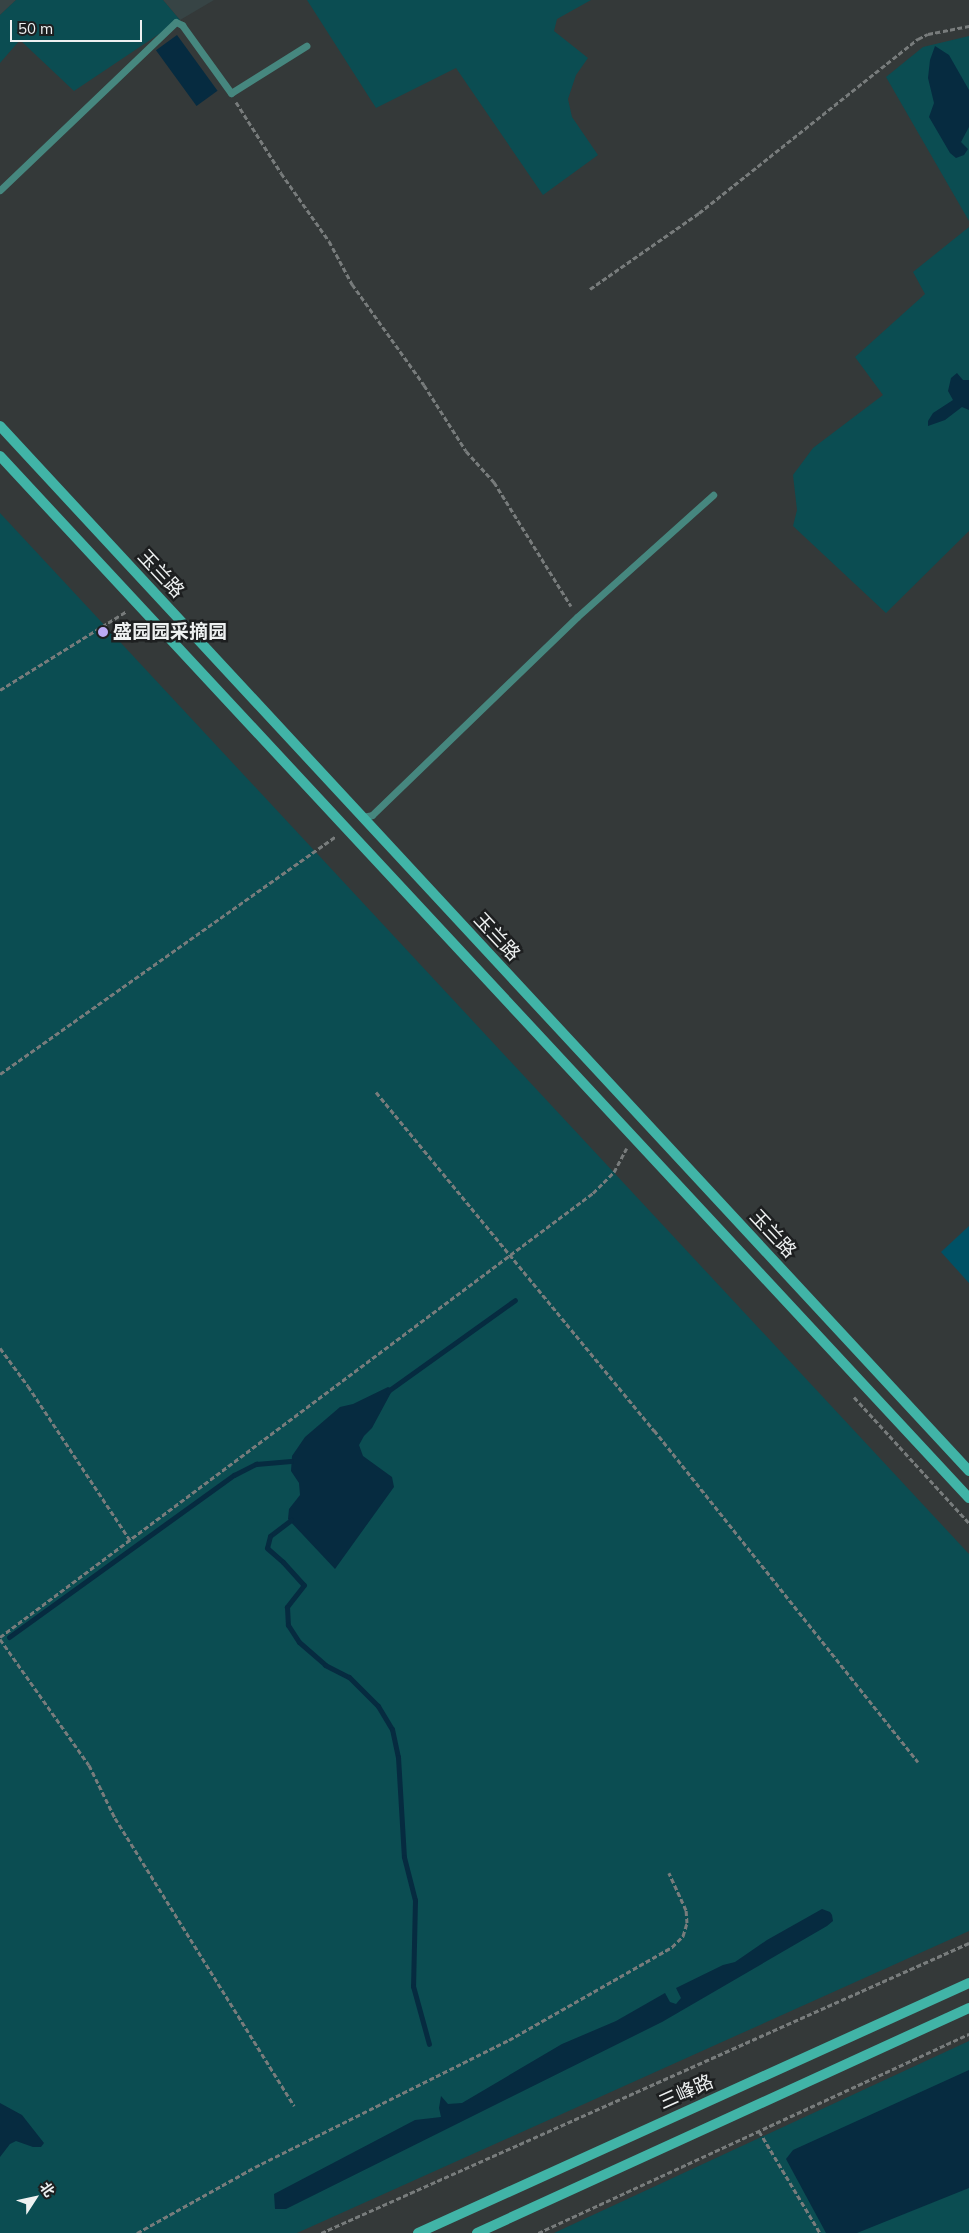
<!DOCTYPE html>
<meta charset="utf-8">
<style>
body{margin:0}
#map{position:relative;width:969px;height:2233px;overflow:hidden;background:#343939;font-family:Mulish,"Noto Sans SC",sans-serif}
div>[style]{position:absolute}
.built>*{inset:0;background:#374445}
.green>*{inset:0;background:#0b4d52}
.water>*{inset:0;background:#062b40;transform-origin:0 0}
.stream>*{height:5px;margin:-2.5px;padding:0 2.5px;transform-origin:2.5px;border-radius:2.5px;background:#062b40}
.building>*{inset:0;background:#005165}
.path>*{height:3px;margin-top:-1.5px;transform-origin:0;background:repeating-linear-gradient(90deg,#787c7c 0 5px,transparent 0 7.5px)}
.lane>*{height:7px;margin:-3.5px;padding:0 3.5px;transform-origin:3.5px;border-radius:3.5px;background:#46877f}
.secondary>*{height:10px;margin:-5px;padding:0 5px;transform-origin:5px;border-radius:5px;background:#41b4a7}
.dots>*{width:14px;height:14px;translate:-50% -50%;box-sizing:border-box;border:2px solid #1d1f20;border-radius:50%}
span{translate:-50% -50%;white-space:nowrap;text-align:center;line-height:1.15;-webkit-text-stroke:5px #1d1f20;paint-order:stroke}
.street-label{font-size:19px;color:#eef1f1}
.poi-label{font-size:19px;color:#eef1f1;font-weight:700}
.left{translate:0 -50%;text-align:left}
.north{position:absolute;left:10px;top:2173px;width:50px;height:50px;-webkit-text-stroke:4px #1d1f20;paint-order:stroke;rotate:55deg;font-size:14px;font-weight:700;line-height:20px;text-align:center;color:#eef1f1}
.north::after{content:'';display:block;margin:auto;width:18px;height:22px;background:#eef1f1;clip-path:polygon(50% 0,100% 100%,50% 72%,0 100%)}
.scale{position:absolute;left:10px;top:20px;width:132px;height:22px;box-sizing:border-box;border:2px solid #eef1f1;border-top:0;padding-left:6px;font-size:15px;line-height:18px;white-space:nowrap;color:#eef1f1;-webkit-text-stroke:4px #1d1f20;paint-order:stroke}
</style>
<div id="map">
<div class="built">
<i style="clip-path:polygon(0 0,16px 0,0 15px)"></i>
<i style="clip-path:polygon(163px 0,214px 0,180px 20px)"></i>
</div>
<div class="green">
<i style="clip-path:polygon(16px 0,163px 0,180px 20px,74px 91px,20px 40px,0 63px,0 15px)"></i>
<i style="clip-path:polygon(307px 0,591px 0,557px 19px,554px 31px,588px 58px,576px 75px,568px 99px,572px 117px,598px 155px,543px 195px,456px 68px,376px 108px)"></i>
<i style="clip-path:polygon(969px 36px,969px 221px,886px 77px,923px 47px)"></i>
<i style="clip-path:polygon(969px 227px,969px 531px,886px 613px,793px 526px,797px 510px,793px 475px,813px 448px,883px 395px,855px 357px,925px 294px,913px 272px)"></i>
<i style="clip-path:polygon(0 513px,969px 1554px,969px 1931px,297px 2233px,0 2233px)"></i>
<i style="clip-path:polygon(969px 2041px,969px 2233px,554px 2233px)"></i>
</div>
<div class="water">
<i style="left:177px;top:35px;width:69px;height:26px;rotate:54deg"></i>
<i style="clip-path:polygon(935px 46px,949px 55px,969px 90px,969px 127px,961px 142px,968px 149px,964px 155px,956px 158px,950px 153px,929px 117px,934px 103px,928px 78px,930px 60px)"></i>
<i style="clip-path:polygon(957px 373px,963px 380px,969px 380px,969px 410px,962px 407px,945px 420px,928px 426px,928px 421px,933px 413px,953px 400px,948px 391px,951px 378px)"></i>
<i style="clip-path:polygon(388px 1387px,393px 1389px,372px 1428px,364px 1436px,359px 1445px,363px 1456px,392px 1477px,394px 1487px,335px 1569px,288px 1519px,289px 1509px,300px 1495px,299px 1483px,291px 1471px,292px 1456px,305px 1437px,340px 1407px,353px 1404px)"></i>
<i style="clip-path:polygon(822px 1909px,830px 1912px,832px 1915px,833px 1921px,827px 1926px,662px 2022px,286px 2209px,275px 2209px,274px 2194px,415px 2120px,441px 2117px,439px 2108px,441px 2096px,448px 2104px,462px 2103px,562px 2044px,616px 2021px,665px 1993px,670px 2002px,676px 2004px,681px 1998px,676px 1988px,723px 1965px,735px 1962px,767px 1940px)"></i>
<i style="clip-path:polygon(969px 2070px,969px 2188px,857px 2233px,826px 2233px,786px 2159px,793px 2150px)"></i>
<i style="clip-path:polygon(0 2103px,22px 2115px,44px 2143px,41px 2147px,33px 2147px,16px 2141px,10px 2144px,0 2157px)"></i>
</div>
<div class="stream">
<i style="left:388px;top:1391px;width:156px;rotate:-35.6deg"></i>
<i style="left:291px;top:1520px;width:26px;rotate:143deg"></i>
<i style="left:270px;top:1536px;width:12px;rotate:104deg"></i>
<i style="left:267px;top:1548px;width:21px;rotate:41deg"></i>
<i style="left:283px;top:1562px;width:31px;rotate:48deg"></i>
<i style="left:304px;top:1585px;width:28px;rotate:128deg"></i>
<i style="left:287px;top:1607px;width:18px;rotate:87deg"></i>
<i style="left:288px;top:1625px;width:20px;rotate:57deg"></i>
<i style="left:299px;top:1642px;width:35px;rotate:41deg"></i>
<i style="left:325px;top:1665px;width:27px;rotate:27deg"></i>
<i style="left:349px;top:1677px;width:41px;rotate:45deg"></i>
<i style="left:378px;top:1706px;width:27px;rotate:59deg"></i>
<i style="left:392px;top:1729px;width:29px;rotate:78deg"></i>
<i style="left:398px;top:1757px;width:100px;rotate:86.6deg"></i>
<i style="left:404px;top:1857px;width:44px;rotate:75.7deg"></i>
<i style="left:415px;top:1900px;width:86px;rotate:91.3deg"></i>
<i style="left:413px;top:1986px;width:60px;rotate:74.6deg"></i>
<i style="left:9px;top:1637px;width:277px;rotate:-35.8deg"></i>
<i style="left:234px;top:1475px;width:25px;rotate:-27deg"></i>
<i style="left:256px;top:1464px;width:35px;rotate:-5deg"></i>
</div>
<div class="building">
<i style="clip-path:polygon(969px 1226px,969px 1283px,941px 1252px)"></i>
</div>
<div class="path">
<i style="left:236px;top:102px;width:84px;rotate:57.6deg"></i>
<i style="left:281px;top:173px;width:83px;rotate:54.8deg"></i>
<i style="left:329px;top:241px;width:49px;rotate:61.9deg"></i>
<i style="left:352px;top:284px;width:124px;rotate:54.5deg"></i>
<i style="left:424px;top:385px;width:78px;rotate:57.5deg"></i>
<i style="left:466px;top:451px;width:42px;rotate:47.9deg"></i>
<i style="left:494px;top:482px;width:146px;rotate:58.2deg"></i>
<i style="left:590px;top:289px;width:133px;rotate:-34.9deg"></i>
<i style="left:699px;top:213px;width:280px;rotate:-38.5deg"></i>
<i style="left:918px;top:39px;width:11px;rotate:-27deg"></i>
<i style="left:928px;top:34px;width:42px;rotate:-11deg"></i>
<i style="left:0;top:690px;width:150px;rotate:-31.9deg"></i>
<i style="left:0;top:1074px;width:412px;rotate:-35.3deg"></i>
<i style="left:376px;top:1092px;width:438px;rotate:50.6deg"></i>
<i style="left:654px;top:1430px;width:424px;rotate:51.5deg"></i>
<i style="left:0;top:1348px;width:47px;rotate:53.6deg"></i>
<i style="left:28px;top:1386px;width:185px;rotate:56.5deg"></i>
<i style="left:854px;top:1397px;width:171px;rotate:47.6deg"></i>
<i style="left:0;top:1637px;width:741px;rotate:-36.82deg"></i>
<i style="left:593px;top:1193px;width:30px;rotate:-45deg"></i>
<i style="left:614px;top:1172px;width:27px;rotate:-62deg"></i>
<i style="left:0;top:1639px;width:154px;rotate:54.8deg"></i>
<i style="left:89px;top:1765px;width:59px;rotate:63.9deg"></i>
<i style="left:115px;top:1818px;width:339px;rotate:58.1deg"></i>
<i style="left:759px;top:2131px;width:119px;rotate:59.1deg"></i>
<i style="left:137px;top:2233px;width:135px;rotate:-29.2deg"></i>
<i style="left:255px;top:2167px;width:284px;rotate:-26.6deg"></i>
<i style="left:509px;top:2040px;width:188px;rotate:-29.7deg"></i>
<i style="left:672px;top:1947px;width:16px;rotate:-45deg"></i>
<i style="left:683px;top:1936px;width:14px;rotate:-73deg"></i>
<i style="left:687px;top:1923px;width:13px;rotate:-94deg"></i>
<i style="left:686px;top:1910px;width:41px;rotate:-114.7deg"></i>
<i style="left:321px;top:2233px;width:710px;rotate:-24.11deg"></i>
<i style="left:538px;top:2233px;width:475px;rotate:-24.8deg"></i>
</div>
<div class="lane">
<i style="left:0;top:190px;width:243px;rotate:-43.7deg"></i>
<i style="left:176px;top:22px;width:7px;rotate:27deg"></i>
<i style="left:182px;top:25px;width:84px;rotate:54.2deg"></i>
<i style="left:231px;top:93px;width:89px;rotate:-32.1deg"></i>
<i style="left:362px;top:817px;width:10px;rotate:-11deg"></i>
<i style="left:372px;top:815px;width:285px;rotate:-44deg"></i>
<i style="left:577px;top:617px;width:183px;rotate:-41.9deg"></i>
</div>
<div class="secondary">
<i style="left:0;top:426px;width:1425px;rotate:47.16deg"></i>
<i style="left:0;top:456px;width:1423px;rotate:47.08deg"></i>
<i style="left:418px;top:2233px;width:605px;rotate:-24.4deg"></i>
<i style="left:477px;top:2233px;width:541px;rotate:-24.58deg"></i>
</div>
<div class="dots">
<i style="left:103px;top:632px;background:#bbaaf6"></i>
</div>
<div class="street-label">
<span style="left:161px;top:574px;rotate:47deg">玉兰路</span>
<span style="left:497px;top:937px;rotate:47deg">玉兰路</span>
<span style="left:773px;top:1234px;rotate:47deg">玉兰路</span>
<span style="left:686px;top:2092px;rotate:-24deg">三峰路</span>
</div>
<div class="poi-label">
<span class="left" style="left:113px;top:632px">盛园园采摘园</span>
</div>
<div class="north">北</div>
<div class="scale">50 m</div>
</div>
